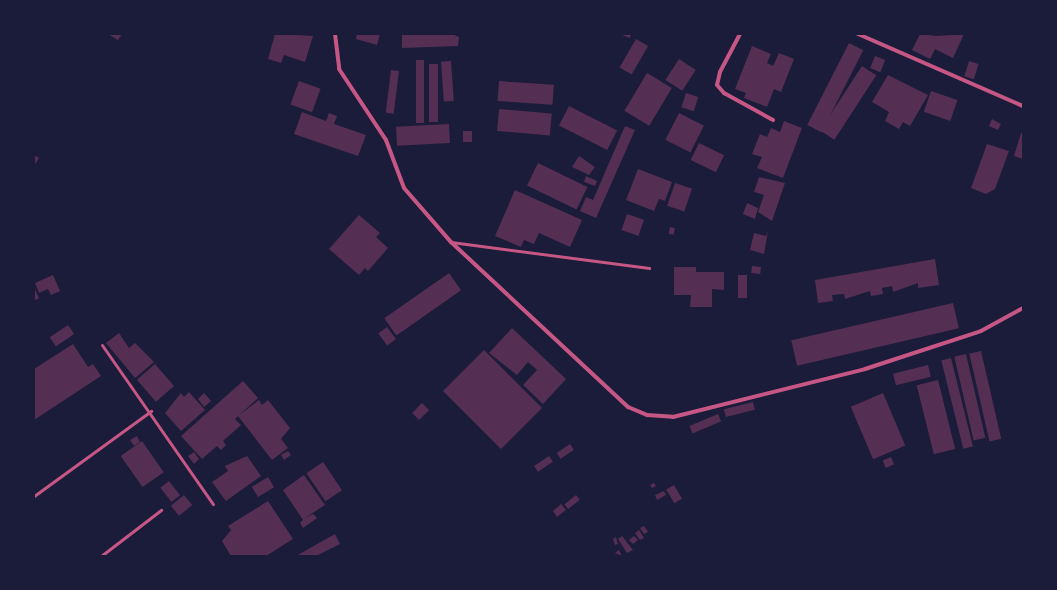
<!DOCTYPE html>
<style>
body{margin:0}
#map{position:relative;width:1057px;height:590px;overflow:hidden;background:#1b1b3a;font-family:"DejaVu Sans",sans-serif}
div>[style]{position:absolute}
.building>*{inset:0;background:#542f53;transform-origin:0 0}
.service>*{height:3px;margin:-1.5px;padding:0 1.5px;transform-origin:1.5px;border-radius:1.5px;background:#c65784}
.minor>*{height:4px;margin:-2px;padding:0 2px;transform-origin:2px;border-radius:2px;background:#c65784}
span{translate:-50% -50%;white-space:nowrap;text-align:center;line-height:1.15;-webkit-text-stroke:3px #1b1b3a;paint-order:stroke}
.frame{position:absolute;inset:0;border:35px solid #1b1b3a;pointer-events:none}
</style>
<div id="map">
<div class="building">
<i style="clip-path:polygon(108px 34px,122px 34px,118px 40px)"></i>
<i style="clip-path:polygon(275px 34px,313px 36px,305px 62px,284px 55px,281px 63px,268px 59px)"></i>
<i style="clip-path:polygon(357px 34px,380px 34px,377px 45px,356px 39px)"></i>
<i style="clip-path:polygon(402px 34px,452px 34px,459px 37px,458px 46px,402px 48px)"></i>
<i style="clip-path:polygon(619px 34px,631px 34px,630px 38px)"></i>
<i style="clip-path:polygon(920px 34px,937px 36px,964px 34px,953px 58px,935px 49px,930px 59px,912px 50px)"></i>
<i style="left:636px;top:39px;width:14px;height:33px;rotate:30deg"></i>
<i style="left:849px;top:43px;width:16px;height:92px;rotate:27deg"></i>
<i style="clip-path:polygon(752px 46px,771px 54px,767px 63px,773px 66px,779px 53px,794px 59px,781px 92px,774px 89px,767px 107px,744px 98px,746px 93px,735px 89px)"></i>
<i style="left:875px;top:56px;width:11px;height:13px;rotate:22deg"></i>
<i style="left:679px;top:59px;width:20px;height:25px;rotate:33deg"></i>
<i style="left:416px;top:60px;width:8px;height:63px"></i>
<i style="left:451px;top:61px;width:40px;height:10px;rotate:86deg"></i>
<i style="left:969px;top:61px;width:10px;height:16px;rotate:17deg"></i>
<i style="left:429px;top:64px;width:9px;height:58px"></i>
<i style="left:862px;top:66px;width:17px;height:77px;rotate:33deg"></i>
<i style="left:391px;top:70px;width:8px;height:43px;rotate:7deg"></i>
<i style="left:647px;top:73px;width:29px;height:44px;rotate:31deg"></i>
<i style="clip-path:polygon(888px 75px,928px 95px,910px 126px,903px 122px,899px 129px,885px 121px,889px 112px,872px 102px)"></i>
<i style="left:299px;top:81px;width:23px;height:25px;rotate:20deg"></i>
<i style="left:499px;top:81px;width:55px;height:20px;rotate:4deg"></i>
<i style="left:931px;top:91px;width:28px;height:22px;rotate:19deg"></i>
<i style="left:686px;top:93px;width:13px;height:15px;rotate:18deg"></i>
<i style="left:569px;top:106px;width:54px;height:22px;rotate:27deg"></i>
<i style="left:499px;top:109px;width:53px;height:22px;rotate:5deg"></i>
<i style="clip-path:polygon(302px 112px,326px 121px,329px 113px,337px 116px,334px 124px,366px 135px,358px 156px,294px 134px)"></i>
<i style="left:679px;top:113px;width:28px;height:30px;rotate:27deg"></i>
<i style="clip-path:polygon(992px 119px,1001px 124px,998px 130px,989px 126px)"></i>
<i style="clip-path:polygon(784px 121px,802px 128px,783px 178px,757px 168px,762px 157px,752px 154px,760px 134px,767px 137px,771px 128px,780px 132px)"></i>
<i style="left:449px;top:124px;width:19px;height:53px;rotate:87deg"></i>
<i style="clip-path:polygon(625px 126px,635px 130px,596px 218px,580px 211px,586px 197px,593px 200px)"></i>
<i style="left:472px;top:131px;width:11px;height:9px;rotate:90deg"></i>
<i style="clip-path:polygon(1021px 133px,1023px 134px,1023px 159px,1014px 156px)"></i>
<i style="left:699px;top:143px;width:28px;height:19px;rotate:26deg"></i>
<i style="clip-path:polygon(987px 144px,1009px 151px,995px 189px,986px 194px,971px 188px)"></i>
<i style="clip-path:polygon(34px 155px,39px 158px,34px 166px)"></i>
<i style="clip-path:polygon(579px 156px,595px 167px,589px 175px,572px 167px)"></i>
<i style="left:538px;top:163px;width:55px;height:25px;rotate:26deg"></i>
<i style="clip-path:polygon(638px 169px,672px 182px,665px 201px,659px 199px,654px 211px,626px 200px)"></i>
<i style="clip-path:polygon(586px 176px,597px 181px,595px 186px,584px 182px)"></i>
<i style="clip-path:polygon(759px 177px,785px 183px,772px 221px,758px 212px,764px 195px,754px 192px)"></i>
<i style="left:675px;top:183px;width:18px;height:24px;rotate:19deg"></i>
<i style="clip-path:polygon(515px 190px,582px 220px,570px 247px,539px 233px,534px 244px,524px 240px,521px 247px,495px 236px)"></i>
<i style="clip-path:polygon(747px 203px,758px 208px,755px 219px,743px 214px)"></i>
<i style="left:627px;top:214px;width:18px;height:17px;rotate:19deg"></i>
<i style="clip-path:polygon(359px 215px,380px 233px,376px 237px,388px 248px,368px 271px,365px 268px,359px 275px,329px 249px)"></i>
<i style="left:670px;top:227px;width:5px;height:7px;rotate:11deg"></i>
<i style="clip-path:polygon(768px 231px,764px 254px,750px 250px,754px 233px,766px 236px)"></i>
<i style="clip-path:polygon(935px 259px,939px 285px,918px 288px,918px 283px,893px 292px,892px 286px,882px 288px,883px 294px,871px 296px,870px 291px,845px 299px,844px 294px,832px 295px,833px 301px,818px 303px,815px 280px)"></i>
<i style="left:752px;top:266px;width:9px;height:7px;rotate:6deg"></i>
<i style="clip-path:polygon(674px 267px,696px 267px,696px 272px,724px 272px,724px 290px,712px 289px,712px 307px,690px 307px,691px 295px,674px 295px)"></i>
<i style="left:449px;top:273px;width:21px;height:79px;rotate:55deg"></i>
<i style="clip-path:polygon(53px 275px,60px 291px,51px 295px,48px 289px,39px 293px,35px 283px)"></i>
<i style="left:738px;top:275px;width:9px;height:23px"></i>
<i style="clip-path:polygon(34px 287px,39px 298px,34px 301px)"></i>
<i style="left:953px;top:303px;width:26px;height:166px;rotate:77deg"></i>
<i style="left:68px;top:325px;width:11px;height:22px;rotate:56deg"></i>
<i style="left:387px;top:327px;width:15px;height:11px;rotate:53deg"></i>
<i style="clip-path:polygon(512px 328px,566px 379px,543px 404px,523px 385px,537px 370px,528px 362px,517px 375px,489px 353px)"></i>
<i style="clip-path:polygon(119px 333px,129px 348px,135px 343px,154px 362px,135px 378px,106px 343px)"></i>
<i style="clip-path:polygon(73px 344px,88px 367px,93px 364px,101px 376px,34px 420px,34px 369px)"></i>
<i style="left:484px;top:350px;width:82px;height:58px;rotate:45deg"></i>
<i style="left:981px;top:351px;width:90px;height:12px;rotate:77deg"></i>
<i style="left:966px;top:354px;width:86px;height:12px;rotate:77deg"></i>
<i style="left:951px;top:358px;width:91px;height:10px;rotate:76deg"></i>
<i style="left:155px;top:364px;width:29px;height:24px;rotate:49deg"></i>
<i style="left:928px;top:365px;width:12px;height:36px;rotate:76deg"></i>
<i style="left:938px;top:380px;width:71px;height:22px;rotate:76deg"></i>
<i style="clip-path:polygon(243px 381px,258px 398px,235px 419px,241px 425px,223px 441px,226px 445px,221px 450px,217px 446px,202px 459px,181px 436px)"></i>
<i style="clip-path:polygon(189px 392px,205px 410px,181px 431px,165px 413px,181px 393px,184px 397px)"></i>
<i style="clip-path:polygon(204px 393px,211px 401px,204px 407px,198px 399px)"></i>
<i style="left:883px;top:393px;width:57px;height:35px;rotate:67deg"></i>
<i style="clip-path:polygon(259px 400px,262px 405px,268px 400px,290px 428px,281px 439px,288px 448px,272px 460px,238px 416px)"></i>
<i style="left:753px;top:402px;width:8px;height:30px;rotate:76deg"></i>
<i style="left:422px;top:403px;width:10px;height:14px;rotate:45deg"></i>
<i style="left:718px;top:414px;width:8px;height:31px;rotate:67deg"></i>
<i style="clip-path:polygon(137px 436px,140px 442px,134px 446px,130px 440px)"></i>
<i style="left:142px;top:441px;width:38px;height:26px;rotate:55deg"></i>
<i style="left:570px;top:444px;width:7px;height:16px;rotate:56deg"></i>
<i style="clip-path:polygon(288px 451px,291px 455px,284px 460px,281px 455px)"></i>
<i style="clip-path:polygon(194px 452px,199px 459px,194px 464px,188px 456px)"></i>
<i style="clip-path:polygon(247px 456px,261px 476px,226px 501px,212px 482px,228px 471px,225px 466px)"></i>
<i style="left:549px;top:456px;width:7px;height:18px;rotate:56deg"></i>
<i style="left:891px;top:457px;width:8px;height:9px;rotate:67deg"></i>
<i style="left:323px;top:462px;width:34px;height:20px;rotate:56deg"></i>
<i style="clip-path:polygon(304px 475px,325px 505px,305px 518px,313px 514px,317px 518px,303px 528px,300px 523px,303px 520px,283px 490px)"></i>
<i style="left:268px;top:477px;width:12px;height:19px;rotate:59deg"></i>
<i style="left:169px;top:481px;width:18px;height:11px;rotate:52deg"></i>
<i style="clip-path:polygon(654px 483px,656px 486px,652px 488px,650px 485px)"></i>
<i style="left:674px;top:485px;width:16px;height:9px;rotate:60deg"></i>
<i style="clip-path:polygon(664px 491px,666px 495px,657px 500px,655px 495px)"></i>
<i style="left:184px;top:495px;width:13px;height:17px;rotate:51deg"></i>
<i style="left:576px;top:495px;width:6px;height:15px;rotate:51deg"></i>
<i style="clip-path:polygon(268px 501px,293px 539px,266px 556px,231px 556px,222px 541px,231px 530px,228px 526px)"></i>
<i style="clip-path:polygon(561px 504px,566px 510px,557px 517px,553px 511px)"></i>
<i style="clip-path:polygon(644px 526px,648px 532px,644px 534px,640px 528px)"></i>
<i style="clip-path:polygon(639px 530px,644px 538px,640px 540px,635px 533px)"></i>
<i style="clip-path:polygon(335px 534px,340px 544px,316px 556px,296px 556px)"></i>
<i style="clip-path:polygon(622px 536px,633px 550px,627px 553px,618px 539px)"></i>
<i style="clip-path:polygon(634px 536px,638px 540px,633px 544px,629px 540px)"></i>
<i style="clip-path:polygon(616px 537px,618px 544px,615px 545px,613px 539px)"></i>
<i style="clip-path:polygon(619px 550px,622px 556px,615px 553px)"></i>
</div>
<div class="service">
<i style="left:451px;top:242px;width:200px;rotate:7.5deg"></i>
<i style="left:102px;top:345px;width:194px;rotate:55.1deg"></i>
<i style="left:34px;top:496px;width:145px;rotate:-36deg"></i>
<i style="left:101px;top:556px;width:76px;rotate:-37.5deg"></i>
</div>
<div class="minor">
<i style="left:335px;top:34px;width:35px;rotate:83deg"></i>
<i style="left:339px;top:69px;width:85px;rotate:56.5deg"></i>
<i style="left:386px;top:140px;width:51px;rotate:69.4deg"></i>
<i style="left:404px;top:188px;width:72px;rotate:49deg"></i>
<i style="left:451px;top:242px;width:242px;rotate:43deg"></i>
<i style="left:628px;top:407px;width:21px;rotate:23deg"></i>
<i style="left:647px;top:415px;width:26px;rotate:4deg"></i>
<i style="left:673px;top:417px;width:198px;rotate:-14deg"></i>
<i style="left:865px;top:369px;width:122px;rotate:-18.1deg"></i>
<i style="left:981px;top:331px;width:48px;rotate:-28.7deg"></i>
<i style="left:740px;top:34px;width:43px;rotate:117.8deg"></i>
<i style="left:720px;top:72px;width:13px;rotate:103deg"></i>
<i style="left:717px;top:85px;width:11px;rotate:49deg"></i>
<i style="left:724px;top:93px;width:56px;rotate:28.9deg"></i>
<i style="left:858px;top:34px;width:180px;rotate:23.6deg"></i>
</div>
<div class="frame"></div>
</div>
